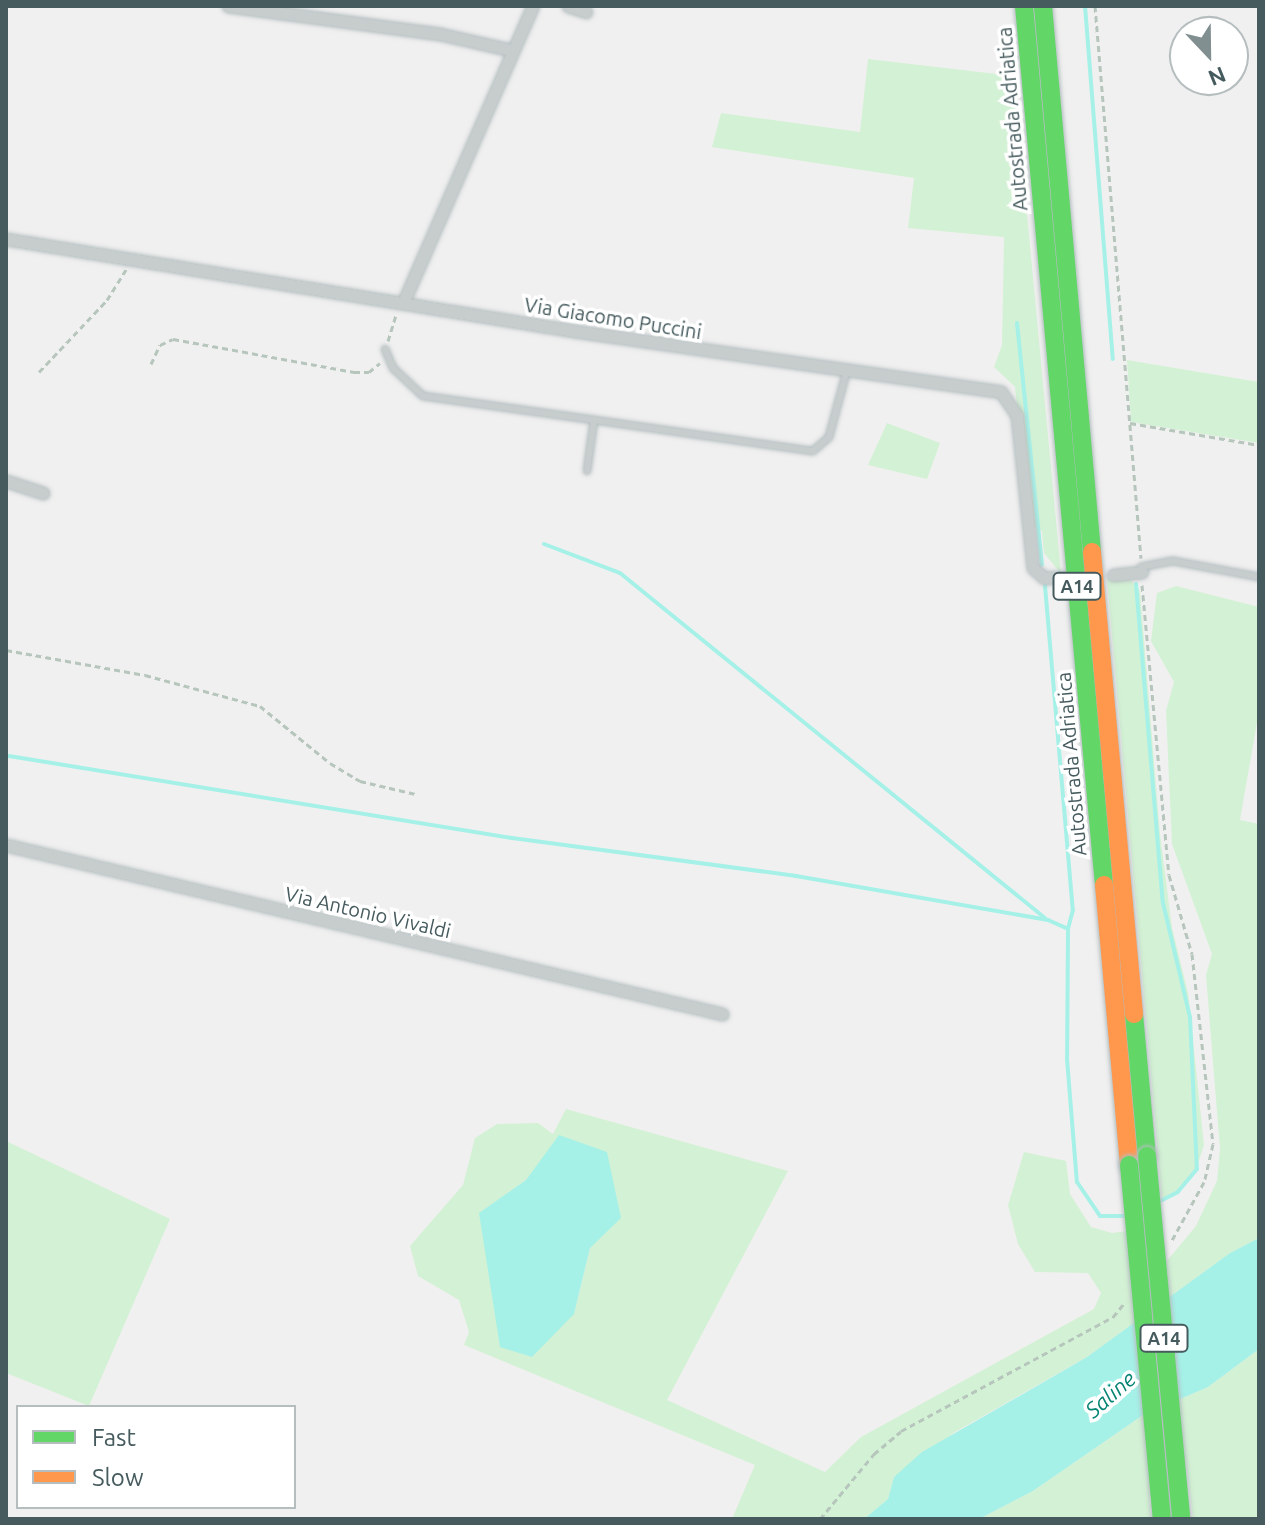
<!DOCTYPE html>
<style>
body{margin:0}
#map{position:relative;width:1265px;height:1525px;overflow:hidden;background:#f1f0f0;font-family:Ubuntu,sans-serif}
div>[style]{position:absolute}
.green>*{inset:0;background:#d3f1d4}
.water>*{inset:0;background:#a5f1e8}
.stream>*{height:4px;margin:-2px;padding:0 2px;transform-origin:2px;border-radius:2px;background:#a5f1e8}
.path>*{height:3px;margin-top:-1.5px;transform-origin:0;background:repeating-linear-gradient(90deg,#b6c6bc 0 6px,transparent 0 10px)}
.roads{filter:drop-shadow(0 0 2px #b4bec0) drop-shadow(0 0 2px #b4bec0)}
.lane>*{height:6px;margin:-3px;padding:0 3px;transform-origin:3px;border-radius:3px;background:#c7cccd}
.street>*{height:11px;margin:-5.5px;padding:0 5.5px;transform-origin:5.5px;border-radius:5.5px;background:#c7cccd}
.fast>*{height:18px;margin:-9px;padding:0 9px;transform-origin:9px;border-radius:9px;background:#63d668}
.slow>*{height:18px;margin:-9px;padding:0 9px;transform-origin:9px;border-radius:9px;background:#ff974d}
.bridges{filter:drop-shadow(0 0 2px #b4bec0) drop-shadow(0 0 2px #b4bec0)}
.fast-bridge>*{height:18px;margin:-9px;padding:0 9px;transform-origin:9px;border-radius:9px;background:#63d668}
span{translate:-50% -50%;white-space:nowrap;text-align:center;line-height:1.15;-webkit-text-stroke:7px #fff;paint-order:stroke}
.shield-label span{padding:2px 6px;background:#fff;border:2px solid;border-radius:6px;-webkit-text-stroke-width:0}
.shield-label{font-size:18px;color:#465b5e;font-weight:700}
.street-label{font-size:20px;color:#465b5e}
.water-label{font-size:22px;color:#068474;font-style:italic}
.frame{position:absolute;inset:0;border:8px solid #465b5e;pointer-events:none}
.legend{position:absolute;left:16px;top:1405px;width:280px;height:104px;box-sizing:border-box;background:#fff;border:2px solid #b5bdbf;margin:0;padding:10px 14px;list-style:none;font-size:24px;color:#465b5e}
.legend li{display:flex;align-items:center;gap:16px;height:40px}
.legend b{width:40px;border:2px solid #b5bdbf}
.north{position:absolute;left:1169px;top:16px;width:80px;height:80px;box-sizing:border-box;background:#fff;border:2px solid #b5bdbf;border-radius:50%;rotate:158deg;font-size:22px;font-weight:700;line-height:32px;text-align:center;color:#465b5e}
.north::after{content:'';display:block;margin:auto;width:28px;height:36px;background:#828f91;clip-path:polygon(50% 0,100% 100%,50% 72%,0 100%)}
</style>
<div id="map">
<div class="green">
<i style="clip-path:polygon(868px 59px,1014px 76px,1061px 574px,1044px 553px,1042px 531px,1029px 523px,1015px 387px,994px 367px,1002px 345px,1004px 237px,908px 228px,914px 178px,712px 147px,721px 113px,860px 132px)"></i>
<i style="clip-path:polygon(1127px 360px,1259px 382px,1259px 443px,1131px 422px)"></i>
<i style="clip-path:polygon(887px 423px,940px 443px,927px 479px,868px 465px)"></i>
<i style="clip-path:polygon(1107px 579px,1131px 580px,1140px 591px,1160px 834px,1172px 928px,1188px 993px,1204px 1145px,1196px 1169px,1178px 1191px,1162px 1199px)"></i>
<i style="clip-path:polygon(evenodd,1176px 586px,1259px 607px,1259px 711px,1240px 820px,1259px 824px,1259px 1238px,1230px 1253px,1087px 1357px,955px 1432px,894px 1477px,888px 1499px,864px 1519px,732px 1519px,755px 1465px,464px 1345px,469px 1332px,459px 1300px,418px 1276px,410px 1246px,463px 1185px,475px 1138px,497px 1124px,538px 1123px,553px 1134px,566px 1109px,788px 1171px,667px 1400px,825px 1472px,861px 1437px,1094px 1309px,1101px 1293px,1088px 1273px,1035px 1272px,1018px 1244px,1008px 1205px,1024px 1152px,1066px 1161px,1070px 1194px,1091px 1227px,1112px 1233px,1128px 1231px,1136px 1298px,1196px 1226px,1217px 1181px,1220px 1149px,1206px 975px,1212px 954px,1172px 844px,1166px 711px,1174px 682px,1151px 641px,1157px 593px,1176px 586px,526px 1180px,590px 1248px,574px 1314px,479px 1214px,526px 1180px)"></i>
<i style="clip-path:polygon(6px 1141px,170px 1219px,89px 1406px,6px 1373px)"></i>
<i style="clip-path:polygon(1259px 1349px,1259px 1519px,1193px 1519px,1186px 1461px,1149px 1496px,1151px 1519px,979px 1519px,1033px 1491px,1143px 1415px,1208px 1387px)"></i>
</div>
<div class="water">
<i style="clip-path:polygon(559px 1135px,607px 1152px,621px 1218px,590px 1248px,574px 1314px,532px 1357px,500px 1347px,479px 1213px,526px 1180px)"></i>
<i style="clip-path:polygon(1259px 1238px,1259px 1349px,1208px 1387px,1143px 1415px,1033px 1491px,979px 1519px,864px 1519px,888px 1499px,894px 1477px,922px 1452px,1087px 1357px,1230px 1253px)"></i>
</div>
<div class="stream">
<i style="left:1085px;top:6px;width:354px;rotate:85.5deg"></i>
<i style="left:1017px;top:323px;width:243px;rotate:84.1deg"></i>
<i style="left:544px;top:544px;width:81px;rotate:20.9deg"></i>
<i style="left:620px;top:573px;width:547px;rotate:39.07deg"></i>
<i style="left:1136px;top:584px;width:320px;rotate:85.2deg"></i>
<i style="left:1163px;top:903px;width:117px;rotate:76.7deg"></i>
<i style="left:1190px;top:1017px;width:152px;rotate:87.4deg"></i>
<i style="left:1197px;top:1169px;width:30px;rotate:130deg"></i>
<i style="left:1178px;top:1192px;width:22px;rotate:153deg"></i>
<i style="left:1045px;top:586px;width:325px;rotate:85.1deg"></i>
<i style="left:1073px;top:910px;width:20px;rotate:105deg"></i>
<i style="left:9px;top:756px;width:510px;rotate:9.26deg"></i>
<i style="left:512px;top:838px;width:287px;rotate:7.6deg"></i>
<i style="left:796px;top:876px;width:256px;rotate:9.9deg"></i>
<i style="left:1048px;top:920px;width:22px;rotate:24deg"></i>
<i style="left:1068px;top:929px;width:130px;rotate:90.4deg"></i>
<i style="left:1067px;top:1059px;width:123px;rotate:85.4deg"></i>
<i style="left:1077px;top:1182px;width:41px;rotate:55.9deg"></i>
<i style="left:1100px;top:1216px;width:28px"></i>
</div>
<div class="path">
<i style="left:1095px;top:6px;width:554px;rotate:85.24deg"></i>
<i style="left:388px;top:341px;width:28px;rotate:-73deg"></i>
<i style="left:151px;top:364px;width:21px;rotate:-65deg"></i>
<i style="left:160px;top:345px;width:14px;rotate:-25deg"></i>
<i style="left:173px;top:339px;width:184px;rotate:10.3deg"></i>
<i style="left:354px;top:372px;width:15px"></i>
<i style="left:369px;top:372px;width:14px;rotate:-39deg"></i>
<i style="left:39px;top:372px;width:99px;rotate:-46.6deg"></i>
<i style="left:107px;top:300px;width:36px;rotate:-58deg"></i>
<i style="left:1130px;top:423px;width:131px;rotate:9.7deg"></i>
<i style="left:1142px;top:585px;width:291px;rotate:84.7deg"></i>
<i style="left:1169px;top:875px;width:82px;rotate:73.8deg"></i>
<i style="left:1192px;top:954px;width:191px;rotate:83.7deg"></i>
<i style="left:1213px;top:1144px;width:39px;rotate:103deg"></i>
<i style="left:1204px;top:1182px;width:68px;rotate:118.8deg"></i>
<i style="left:6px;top:650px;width:141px;rotate:10.2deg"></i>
<i style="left:145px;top:675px;width:119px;rotate:15.1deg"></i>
<i style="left:260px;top:706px;width:90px;rotate:39.2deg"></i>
<i style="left:330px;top:763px;width:35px;rotate:31deg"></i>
<i style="left:360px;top:781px;width:57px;rotate:13.1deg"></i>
<i style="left:820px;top:1519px;width:85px;rotate:-50.3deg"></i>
<i style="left:874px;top:1454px;width:35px;rotate:-40deg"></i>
<i style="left:901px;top:1431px;width:241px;rotate:-28.3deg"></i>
<i style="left:1113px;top:1317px;width:19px;rotate:-51deg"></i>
</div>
<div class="roads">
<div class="lane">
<i style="left:385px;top:349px;width:21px;rotate:67deg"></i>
<i style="left:393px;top:368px;width:41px;rotate:43deg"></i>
<i style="left:423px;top:396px;width:173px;rotate:8deg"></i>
<i style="left:587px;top:471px;width:51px;rotate:-82.2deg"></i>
<i style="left:594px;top:420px;width:221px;rotate:8.1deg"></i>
<i style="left:813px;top:451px;width:21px;rotate:-41deg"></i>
<i style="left:829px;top:437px;width:69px;rotate:-75deg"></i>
<i style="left:1141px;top:567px;width:33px;rotate:-11deg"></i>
<i style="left:1173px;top:561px;width:87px;rotate:10.5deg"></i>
</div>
<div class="street">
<i style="left:228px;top:6px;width:214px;rotate:7.5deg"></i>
<i style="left:440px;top:34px;width:73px;rotate:12.7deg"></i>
<i style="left:568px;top:6px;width:19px;rotate:18deg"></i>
<i style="left:6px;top:239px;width:575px;rotate:9.2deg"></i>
<i style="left:574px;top:331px;width:431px;rotate:8.1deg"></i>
<i style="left:1001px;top:392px;width:29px;rotate:56deg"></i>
<i style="left:1017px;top:416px;width:153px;rotate:84deg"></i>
<i style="left:1033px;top:568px;width:15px;rotate:42deg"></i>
<i style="left:1044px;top:578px;width:19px;rotate:-3deg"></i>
<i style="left:403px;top:303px;width:324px;rotate:-66.4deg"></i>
<i style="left:6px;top:481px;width:39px;rotate:18deg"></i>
<i style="left:1113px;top:575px;width:29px;rotate:-6deg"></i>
<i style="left:6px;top:845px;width:736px;rotate:13.28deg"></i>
</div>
<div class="fast">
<i style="left:1024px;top:6px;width:883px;rotate:84.8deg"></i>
<i style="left:1043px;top:6px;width:548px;rotate:84.87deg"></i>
<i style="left:1134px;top:1014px;width:143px;rotate:84.8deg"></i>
</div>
<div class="slow">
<i style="left:1092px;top:552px;width:464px;rotate:84.8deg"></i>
<i style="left:1104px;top:885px;width:281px;rotate:84.9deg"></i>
</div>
</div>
<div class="bridges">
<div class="fast-bridge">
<i style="left:1147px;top:1156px;width:365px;rotate:84.6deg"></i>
<i style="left:1129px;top:1165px;width:356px;rotate:84.7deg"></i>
</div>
</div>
<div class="shield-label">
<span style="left:1077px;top:586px">A14</span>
<span style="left:1164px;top:1338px">A14</span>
</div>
<div class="street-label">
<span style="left:1012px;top:119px;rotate:-95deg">Autostrada Adriatica</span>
<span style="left:613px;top:318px;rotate:9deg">Via Giacomo Puccini</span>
<span style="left:1071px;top:764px;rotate:-95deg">Autostrada Adriatica</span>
<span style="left:368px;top:912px;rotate:13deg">Via Antonio Vivaldi</span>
</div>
<div class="water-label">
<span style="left:1110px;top:1394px;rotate:-41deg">Saline</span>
</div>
<div class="frame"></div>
<ul class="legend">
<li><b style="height:10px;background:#63d668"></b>Fast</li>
<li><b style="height:10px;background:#ff974d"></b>Slow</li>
</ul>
<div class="north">N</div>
</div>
